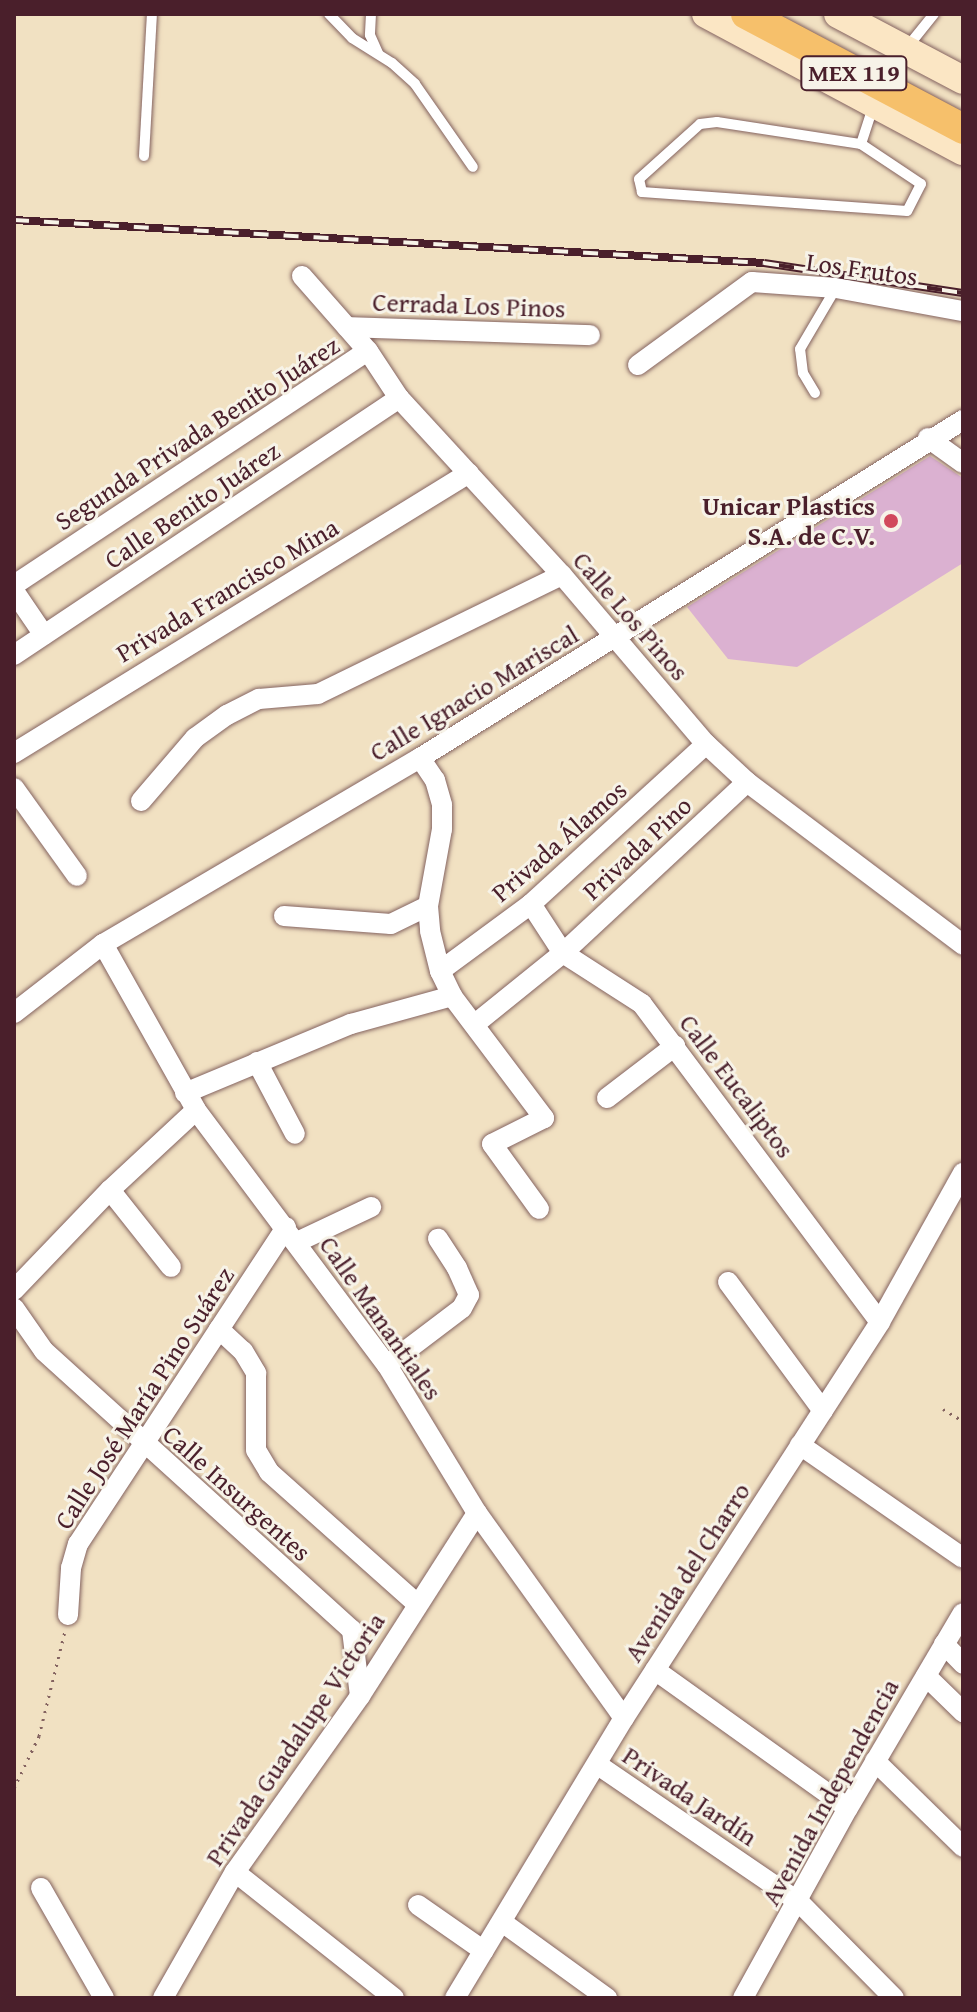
<!DOCTYPE html>
<meta charset="utf-8">
<style>
body{margin:0}
#map{position:relative;width:977px;height:2012px;overflow:hidden;background:#f1e1c2;font-family:"Gentium Book Plus",serif}
div>[style]{position:absolute}
.building>*{inset:0;background:#dbb1d1}
.path>*{height:3px;margin-top:-1.5px;transform-origin:0;background:repeating-linear-gradient(90deg,#846360 0 2px,transparent 0 8px)}
.roads{filter:drop-shadow(0 0 2px #846360) drop-shadow(0 0 2px #846360)}
.service>*{height:10px;margin:-5px;padding:0 5px;transform-origin:5px;border-radius:5px;background:#fff}
.minor>*{height:20px;margin:-10px;padding:0 10px;transform-origin:10px;border-radius:10px;background:#fff}
.secondary>*{height:28px;margin:-14px;padding:0 14px;transform-origin:14px;border-radius:14px;background:#fbe6c4}
.primary>*{height:30px;margin:-15px;padding:0 15px;transform-origin:15px;border-radius:15px;background:#f6c06b}
.rail>*{height:8px;margin-top:-4px;transform-origin:0;background:repeating-linear-gradient(90deg,#f7f3e8 0 15px,#4a1f2b 0 30px);box-sizing:border-box;border-block:2px solid #4a1f2b}
.dots>*{width:22px;height:22px;translate:-50% -50%;box-sizing:border-box;border:4px solid #f7f3e8;border-radius:50%}
span{translate:-50% -50%;white-space:nowrap;text-align:center;line-height:1.15;-webkit-text-stroke:6px #f7f3e8;paint-order:stroke}
.shield-label span{padding:2px 6px;background:#f7f3e8;border:2px solid;border-radius:6px;-webkit-text-stroke-width:0}
.shield-label{font-size:24px;color:#4a1f2b;font-weight:700}
.street-label{font-size:26px;color:#4a1f2b}
.poi-label{font-size:26px;color:#4a1f2b;font-weight:700}
.right{translate:-100% -50%;text-align:right}
.frame{position:absolute;inset:0;border:16px solid #4a1f2b;pointer-events:none}
</style>
<div id="map">
<div class="building">
<i style="clip-path:polygon(930px 456px,963px 478px,963px 563px,797px 667px,728px 659px,687px 607px)"></i>
</div>
<div class="path">
<i style="left:943px;top:1409px;width:23px;rotate:31deg"></i>
<i style="left:14px;top:1788px;width:58px;rotate:-64.3deg"></i>
<i style="left:39px;top:1736px;width:108px;rotate:-76.1deg"></i>
</div>
<div class="roads">
<div class="service">
<i style="left:329px;top:14px;width:33px;rotate:46deg"></i>
<i style="left:352px;top:38px;width:47px;rotate:32deg"></i>
<i style="left:392px;top:63px;width:31px;rotate:42deg"></i>
<i style="left:415px;top:84px;width:101px;rotate:55.1deg"></i>
<i style="left:371px;top:14px;width:21px;rotate:93deg"></i>
<i style="left:370px;top:35px;width:20px;rotate:66deg"></i>
<i style="left:884px;top:85px;width:41px;rotate:-59deg"></i>
<i style="left:905px;top:50px;width:46px;rotate:-51.1deg"></i>
<i style="left:861px;top:144px;width:72px;rotate:33.7deg"></i>
<i style="left:921px;top:184px;width:30px;rotate:117deg"></i>
<i style="left:907px;top:211px;width:266px;rotate:-175.9deg"></i>
<i style="left:642px;top:192px;width:13px;rotate:-103deg"></i>
<i style="left:639px;top:179px;width:82px;rotate:-42deg"></i>
<i style="left:700px;top:124px;width:17px;rotate:-7deg"></i>
<i style="left:717px;top:122px;width:146px;rotate:8.7deg"></i>
<i style="left:861px;top:144px;width:40px;rotate:-72deg"></i>
<i style="left:144px;top:156px;width:142px;rotate:-86.8deg"></i>
<i style="left:815px;top:393px;width:23px;rotate:-121deg"></i>
<i style="left:803px;top:373px;width:24px;rotate:-97deg"></i>
<i style="left:800px;top:349px;width:71px;rotate:-59.5deg"></i>
</div>
<div class="minor">
<i style="left:302px;top:276px;width:100px;rotate:48.7deg"></i>
<i style="left:368px;top:351px;width:56px;rotate:56.6deg"></i>
<i style="left:399px;top:398px;width:241px;rotate:47.4deg"></i>
<i style="left:562px;top:575px;width:222px;rotate:49.6deg"></i>
<i style="left:706px;top:744px;width:56px;rotate:42.8deg"></i>
<i style="left:747px;top:782px;width:271px;rotate:37deg"></i>
<i style="left:347px;top:327px;width:243px;rotate:1.9deg"></i>
<i style="left:638px;top:365px;width:141px;rotate:-36.1deg"></i>
<i style="left:752px;top:282px;width:84px;rotate:4.1deg"></i>
<i style="left:836px;top:288px;width:129px;rotate:10.3deg"></i>
<i style="left:928px;top:438px;width:43px;rotate:35.5deg"></i>
<i style="left:14px;top:585px;width:424px;rotate:-33.5deg"></i>
<i style="left:14px;top:591px;width:53px;rotate:55.7deg"></i>
<i style="left:14px;top:655px;width:463px;rotate:-33.7deg"></i>
<i style="left:14px;top:753px;width:534px;rotate:-31.61deg"></i>
<i style="left:420px;top:758px;width:27px;rotate:56deg"></i>
<i style="left:435px;top:780px;width:26px;rotate:74deg"></i>
<i style="left:442px;top:805px;width:24px;rotate:90deg"></i>
<i style="left:442px;top:829px;width:78px;rotate:100.3deg"></i>
<i style="left:428px;top:906px;width:25px;rotate:85deg"></i>
<i style="left:430px;top:931px;width:41px;rotate:76deg"></i>
<i style="left:440px;top:971px;width:28px;rotate:64deg"></i>
<i style="left:452px;top:996px;width:153px;rotate:53deg"></i>
<i style="left:544px;top:1118px;width:58px;rotate:153.4deg"></i>
<i style="left:492px;top:1144px;width:80px;rotate:54.1deg"></i>
<i style="left:14px;top:788px;width:108px;rotate:54.4deg"></i>
<i style="left:141px;top:801px;width:83px;rotate:-49.4deg"></i>
<i style="left:195px;top:738px;width:39px;rotate:-36deg"></i>
<i style="left:227px;top:715px;width:36px;rotate:-27deg"></i>
<i style="left:259px;top:699px;width:59px;rotate:-4.8deg"></i>
<i style="left:318px;top:694px;width:271px;rotate:-26deg"></i>
<i style="left:531px;top:904px;width:59px;rotate:56.9deg"></i>
<i style="left:563px;top:953px;width:94px;rotate:32.8deg"></i>
<i style="left:642px;top:1004px;width:397px;rotate:53.2deg"></i>
<i style="left:284px;top:916px;width:107px;rotate:4.3deg"></i>
<i style="left:391px;top:924px;width:41px;rotate:-25.9deg"></i>
<i style="left:103px;top:944px;width:190px;rotate:60.7deg"></i>
<i style="left:196px;top:1110px;width:319px;rotate:53.2deg"></i>
<i style="left:387px;top:1365px;width:173px;rotate:58.7deg"></i>
<i style="left:477px;top:1513px;width:252px;rotate:54.4deg"></i>
<i style="left:440px;top:971px;width:113px;rotate:-36.4deg"></i>
<i style="left:531px;top:904px;width:237px;rotate:-42.4deg"></i>
<i style="left:14px;top:1013px;width:113px;rotate:-37.8deg"></i>
<i style="left:103px;top:944px;width:368px;rotate:-30.4deg"></i>
<i style="left:420px;top:758px;width:640px;rotate:-31.9deg"></i>
<i style="left:475px;top:1024px;width:113px;rotate:-38.9deg"></i>
<i style="left:563px;top:953px;width:251px;rotate:-42.9deg"></i>
<i style="left:257px;top:1062px;width:81px;rotate:62.2deg"></i>
<i style="left:185px;top:1093px;width:180px;rotate:-22.6deg"></i>
<i style="left:351px;top:1024px;width:105px;rotate:-15.5deg"></i>
<i style="left:607px;top:1098px;width:86px;rotate:-37.4deg"></i>
<i style="left:110px;top:1190px;width:98px;rotate:51.6deg"></i>
<i style="left:297px;top:1242px;width:82px;rotate:-25.3deg"></i>
<i style="left:728px;top:1282px;width:160px;rotate:53.6deg"></i>
<i style="left:14px;top:1290px;width:139px;rotate:-46.2deg"></i>
<i style="left:110px;top:1190px;width:117px;rotate:-42.9deg"></i>
<i style="left:14px;top:1308px;width:52px;rotate:55.1deg"></i>
<i style="left:44px;top:1351px;width:416px;rotate:42.2deg"></i>
<i style="left:352px;top:1630px;width:66px;rotate:83.1deg"></i>
<i style="left:219px;top:1329px;width:33px;rotate:43deg"></i>
<i style="left:243px;top:1351px;width:26px;rotate:59deg"></i>
<i style="left:256px;top:1373px;width:77px;rotate:90deg"></i>
<i style="left:256px;top:1450px;width:26px;rotate:59deg"></i>
<i style="left:269px;top:1472px;width:198px;rotate:41.7deg"></i>
<i style="left:387px;top:1365px;width:94px;rotate:-37.2deg"></i>
<i style="left:462px;top:1308px;width:15px;rotate:-62deg"></i>
<i style="left:469px;top:1295px;width:30px;rotate:-114deg"></i>
<i style="left:457px;top:1268px;width:35px;rotate:-123deg"></i>
<i style="left:800px;top:1445px;width:198px;rotate:34.7deg"></i>
<i style="left:68px;top:1615px;width:47px;rotate:-86.3deg"></i>
<i style="left:71px;top:1568px;width:25px;rotate:-74deg"></i>
<i style="left:78px;top:1544px;width:379px;rotate:-56.7deg"></i>
<i style="left:944px;top:1644px;width:28px;rotate:46deg"></i>
<i style="left:655px;top:1670px;width:237px;rotate:35.6deg"></i>
<i style="left:926px;top:1676px;width:52px;rotate:44.2deg"></i>
<i style="left:875px;top:1761px;width:123px;rotate:44.3deg"></i>
<i style="left:598px;top:1765px;width:243px;rotate:34.3deg"></i>
<i style="left:799px;top:1902px;width:135px;rotate:45.3deg"></i>
<i style="left:235px;top:1872px;width:203px;rotate:38.4deg"></i>
<i style="left:41px;top:1888px;width:127px;rotate:60.2deg"></i>
<i style="left:418px;top:1905px;width:80px;rotate:34.9deg"></i>
<i style="left:502px;top:1922px;width:130px;rotate:35.9deg"></i>
<i style="left:163px;top:1998px;width:145px;rotate:-60.3deg"></i>
<i style="left:235px;top:1872px;width:216px;rotate:-54.6deg"></i>
<i style="left:360px;top:1696px;width:217px;rotate:-57.4deg"></i>
<i style="left:455px;top:1998px;width:327px;rotate:-58.9deg"></i>
<i style="left:624px;top:1718px;width:472px;rotate:-57.1deg"></i>
<i style="left:880px;top:1322px;width:171px;rotate:-60.9deg"></i>
<i style="left:743px;top:1998px;width:217px;rotate:-61.1deg"></i>
<i style="left:848px;top:1808px;width:226px;rotate:-59.5deg"></i>
</div>
<div class="secondary">
<i style="left:706px;top:14px;width:291px;rotate:28.1deg"></i>
<i style="left:838px;top:14px;width:141px;rotate:27.8deg"></i>
</div>
<div class="primary">
<i style="left:746px;top:14px;width:246px;rotate:27.9deg"></i>
</div>
</div>
<div class="rail">
<i style="left:14px;top:220px;width:751px;rotate:3.28deg"></i>
<i style="left:764px;top:263px;width:201px;rotate:8.6deg"></i>
</div>
<div class="dots">
<i style="left:891px;top:521px;background:#d1495b"></i>
</div>
<div class="shield-label">
<span style="left:854px;top:73px">MEX 119</span>
</div>
<div class="street-label">
<span style="left:862px;top:269px;rotate:8deg">Los Frutos</span>
<span style="left:469px;top:305px;rotate:2deg">Cerrada Los Pinos</span>
<span style="left:197px;top:433px;rotate:-33deg">Segunda Privada Benito Juárez</span>
<span style="left:192px;top:505px;rotate:-34deg">Calle Benito Juárez</span>
<span style="left:227px;top:590px;rotate:-31deg">Privada Francisco Mina</span>
<span style="left:631px;top:616px;rotate:49deg">Calle Los Pinos</span>
<span style="left:474px;top:693px;rotate:-31deg">Calle Ignacio Mariscal</span>
<span style="left:559px;top:841px;rotate:-41deg">Privada Álamos</span>
<span style="left:637px;top:848px;rotate:-43deg">Privada Pino</span>
<span style="left:737px;top:1086px;rotate:53deg">Calle Eucaliptos</span>
<span style="left:381px;top:1318px;rotate:55deg">Calle Manantiales</span>
<span style="left:144px;top:1398px;rotate:-57deg">Calle José María Pino Suárez</span>
<span style="left:237px;top:1493px;rotate:42deg">Calle Insurgentes</span>
<span style="left:687px;top:1572px;rotate:-57deg">Avenida del Charro</span>
<span style="left:295px;top:1739px;rotate:-56deg">Privada Guadalupe Victoria</span>
<span style="left:830px;top:1792px;rotate:-61deg">Avenida Independencia</span>
<span style="left:690px;top:1796px;rotate:34deg">Privada Jardín</span>
</div>
<div class="poi-label">
<span class="right" style="left:875px;top:521px">Unicar Plastics<br>S.A. de C.V.</span>
</div>
<div class="frame"></div>
</div>
